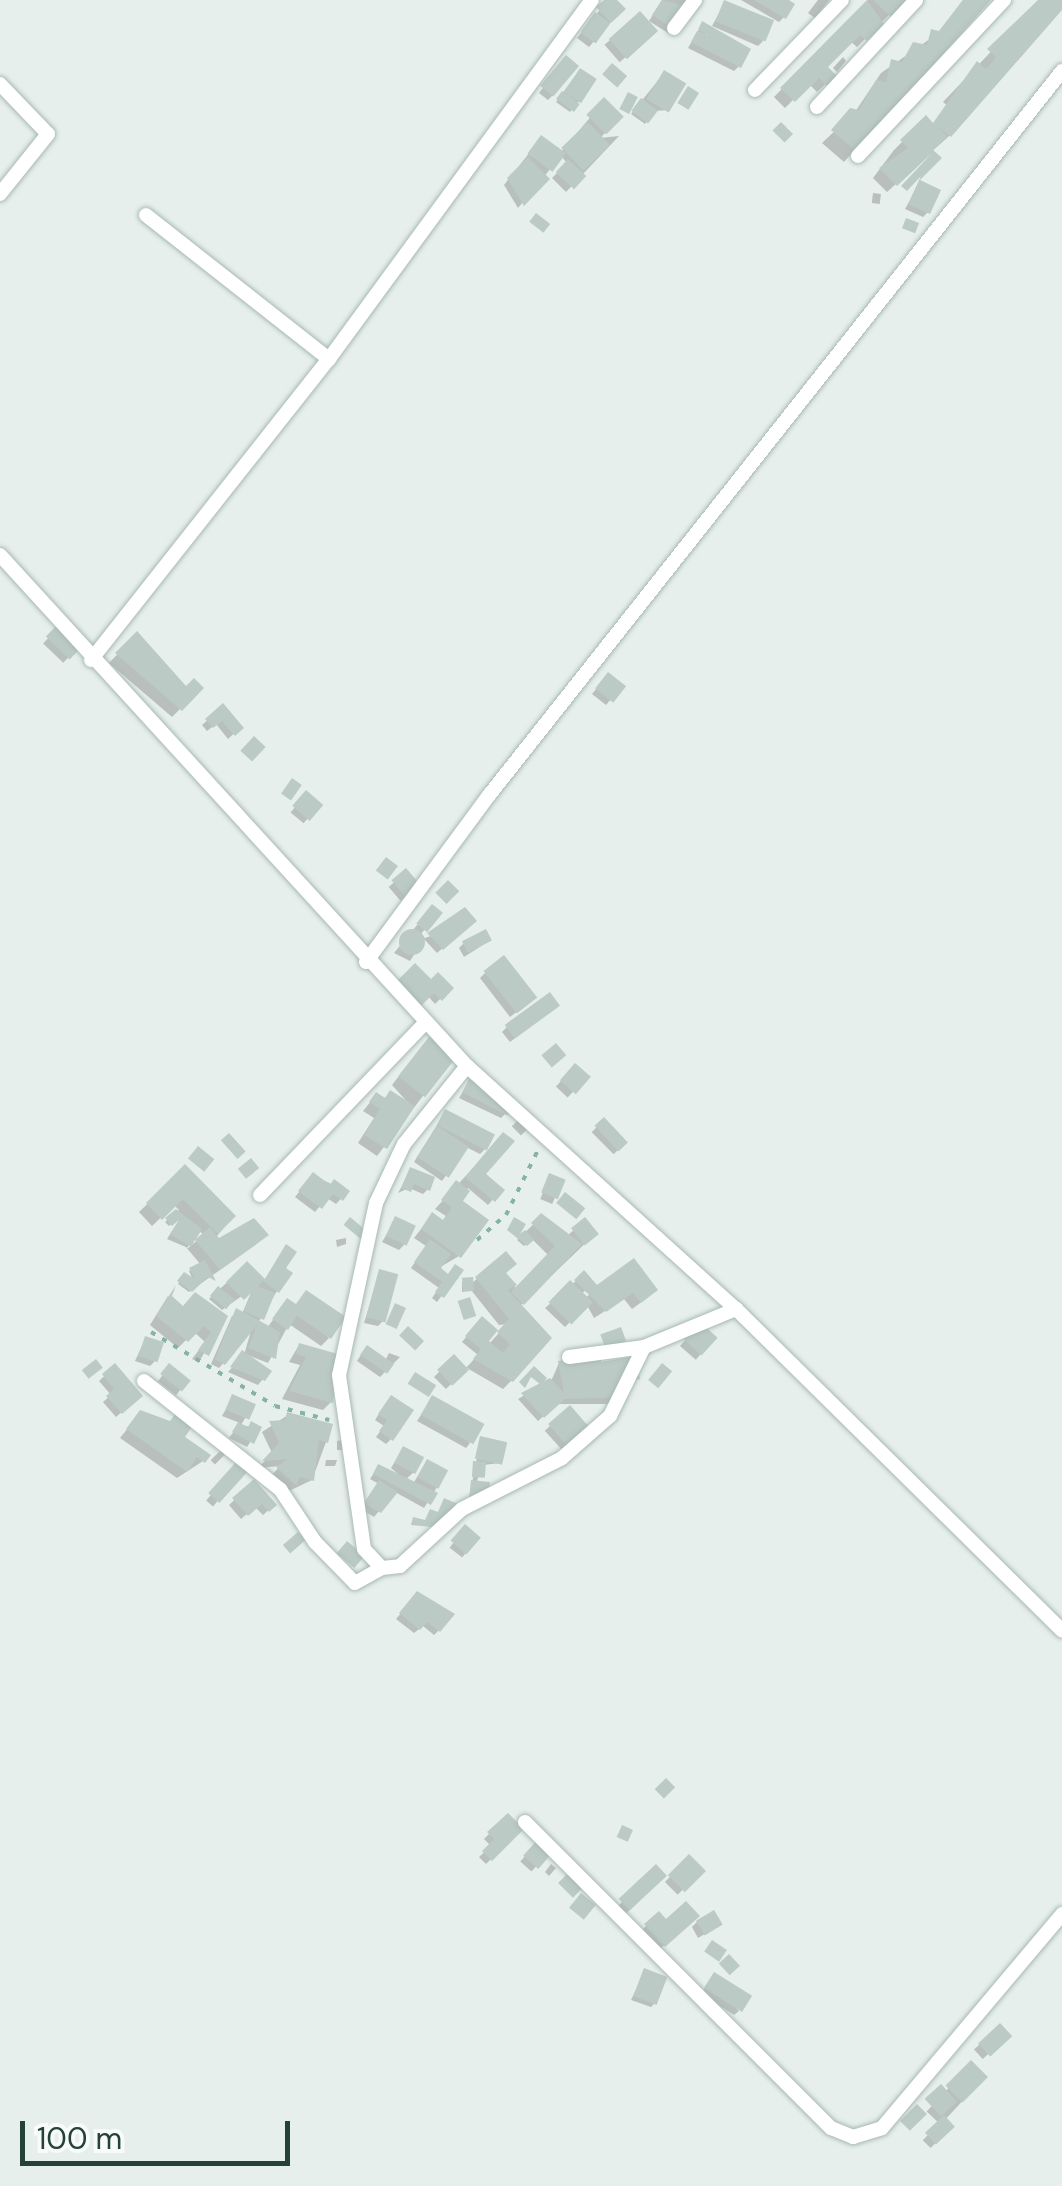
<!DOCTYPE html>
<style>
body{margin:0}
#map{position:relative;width:1062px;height:2186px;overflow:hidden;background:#e6efeb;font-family:"DM Sans",sans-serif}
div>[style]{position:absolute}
.shadow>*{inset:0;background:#0003;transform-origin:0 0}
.building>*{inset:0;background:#bbcac4;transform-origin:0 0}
.round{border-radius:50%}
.path>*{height:4px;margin-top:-2px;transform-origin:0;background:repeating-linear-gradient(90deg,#86b3a5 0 5px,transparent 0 13px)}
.roads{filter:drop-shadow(0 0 2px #a8b8b2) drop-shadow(0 0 2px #a8b8b2)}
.minor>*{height:14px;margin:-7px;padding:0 7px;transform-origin:7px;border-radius:7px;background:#fff}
span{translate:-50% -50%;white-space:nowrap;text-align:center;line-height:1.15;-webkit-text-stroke:8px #f7fbf9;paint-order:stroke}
.scale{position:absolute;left:20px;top:2121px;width:270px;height:45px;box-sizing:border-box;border:5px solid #24423a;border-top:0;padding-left:12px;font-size:30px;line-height:35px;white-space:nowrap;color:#24423a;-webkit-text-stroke:8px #f7fbf9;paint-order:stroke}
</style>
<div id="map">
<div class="shadow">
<i style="clip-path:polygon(608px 0,622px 9px,589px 47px,577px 38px)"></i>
<i style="clip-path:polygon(662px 0,693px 0,668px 33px,649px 21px)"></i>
<i style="clip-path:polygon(741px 0,785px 0,784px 17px,779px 22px)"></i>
<i style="clip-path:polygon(818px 0,829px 0,815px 18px,808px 13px)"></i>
<i style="clip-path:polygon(868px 0,904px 0,857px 47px,850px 41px,823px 66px,834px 76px,817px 92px,809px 84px,785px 108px,774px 97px)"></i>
<i style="clip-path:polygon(963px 0,987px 0,844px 162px,822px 143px,855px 112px,881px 73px,937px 34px)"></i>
<i style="clip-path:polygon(1040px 0,1062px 0,1062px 6px,949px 136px,887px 192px,873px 178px,894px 150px,926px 118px,933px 125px,949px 107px,943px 102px)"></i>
<i style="clip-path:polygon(725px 2px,763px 41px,758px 46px,712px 26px)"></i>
<i style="left:640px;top:14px;width:23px;height:47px;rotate:49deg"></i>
<i style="clip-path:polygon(701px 26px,709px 27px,701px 42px,739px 66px,734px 71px,688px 48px)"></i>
<i style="clip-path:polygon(843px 57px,846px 61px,837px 72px,833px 68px)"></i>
<i style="clip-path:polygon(561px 64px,553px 95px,548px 100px,539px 93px)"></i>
<i style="clip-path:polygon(575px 76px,579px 101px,570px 112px,556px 102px)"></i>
<i style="clip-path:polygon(660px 78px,667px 110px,655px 111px,645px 124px,631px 114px)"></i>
<i style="clip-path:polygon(604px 101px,621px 117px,600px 138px,619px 136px,566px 192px,552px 178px,567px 163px,561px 156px,518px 208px,504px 185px,537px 143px,561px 152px)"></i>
<i style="clip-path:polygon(920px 183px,928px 212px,923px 217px,905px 209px)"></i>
<i style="left:873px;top:193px;width:8px;height:10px;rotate:7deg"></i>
<i style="left:57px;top:629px;width:28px;height:20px;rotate:44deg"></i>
<i style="clip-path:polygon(137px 634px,186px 690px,201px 688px,172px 717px,109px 663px)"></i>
<i style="clip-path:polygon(604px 680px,622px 686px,606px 705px,592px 694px)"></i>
<i style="clip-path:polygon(223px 707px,240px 728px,228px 739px,216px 724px,207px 731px,202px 725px)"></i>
<i style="left:306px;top:794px;width:17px;height:24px;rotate:40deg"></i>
<i style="left:406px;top:872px;width:18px;height:23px;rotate:49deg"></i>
<i style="clip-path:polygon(432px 907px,439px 913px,419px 936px,425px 938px,474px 921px,437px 953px,424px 939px,410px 961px,394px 953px)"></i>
<i style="clip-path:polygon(489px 941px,464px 957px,459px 948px,464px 943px)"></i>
<i style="clip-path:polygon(485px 973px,529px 1002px,510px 1017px,480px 978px)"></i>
<i style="clip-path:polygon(431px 982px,451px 988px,435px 1004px,428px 996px)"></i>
<i style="clip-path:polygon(552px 1010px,510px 1042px,502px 1032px,507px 1027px)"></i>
<i style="clip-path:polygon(424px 1044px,455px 1054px,377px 1156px,358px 1143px,374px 1118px,363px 1111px,376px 1095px,411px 1106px,392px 1085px)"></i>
<i style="left:575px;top:1066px;width:16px;height:28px;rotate:43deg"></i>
<i style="clip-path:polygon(469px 1082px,506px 1113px,501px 1118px,459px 1098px)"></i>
<i style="clip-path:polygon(445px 1112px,485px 1149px,480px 1154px,466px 1147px,442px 1181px,414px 1162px)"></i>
<i style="left:521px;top:1117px;width:13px;height:13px;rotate:45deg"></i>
<i style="left:603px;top:1121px;width:31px;height:16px;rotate:45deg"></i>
<i style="clip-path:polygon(499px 1140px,482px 1174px,501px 1190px,488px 1205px,468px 1188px,459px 1201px,459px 1256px,437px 1269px,447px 1276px,460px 1271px,437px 1302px,432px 1298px,439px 1288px,411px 1268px,426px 1246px,414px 1238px,425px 1224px,442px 1222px,446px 1216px,435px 1209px)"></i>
<i style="clip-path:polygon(evenodd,185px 1168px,233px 1216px,209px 1246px,258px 1243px,189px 1292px,178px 1284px,184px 1275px,194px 1282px,189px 1271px,201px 1265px,186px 1247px,167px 1239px,183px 1214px,169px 1226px,165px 1222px,179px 1210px,174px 1205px,152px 1226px,139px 1212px,185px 1168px,198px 1230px,204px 1235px,188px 1248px,187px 1248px,198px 1230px)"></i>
<i style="clip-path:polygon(411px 1170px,428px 1189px,423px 1194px,409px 1188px,398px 1193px)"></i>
<i style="clip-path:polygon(313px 1175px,347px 1192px,336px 1204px,327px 1198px,315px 1212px,295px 1197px)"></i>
<i style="left:550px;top:1176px;width:13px;height:25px;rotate:23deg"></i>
<i style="clip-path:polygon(541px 1217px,567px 1236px,584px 1221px,595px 1234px,519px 1307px,512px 1380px,503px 1389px,467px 1368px,446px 1389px,434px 1377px,454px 1357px,465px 1369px,478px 1355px,462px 1342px,477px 1324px,489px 1344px,507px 1324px,499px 1325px,471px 1290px,462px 1292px,462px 1282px,471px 1284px,506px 1254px,503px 1274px,517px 1289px,549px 1256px,532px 1239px,524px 1246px,517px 1240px)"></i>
<i style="clip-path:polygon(396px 1219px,404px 1245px,399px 1250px,382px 1242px)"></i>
<i style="clip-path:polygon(346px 1238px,346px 1244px,337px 1247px,336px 1240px)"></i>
<i style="clip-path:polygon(282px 1252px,277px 1291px,258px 1323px,267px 1328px,287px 1301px,329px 1338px,321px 1346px,289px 1324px,268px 1363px,248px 1355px,263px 1379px,258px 1385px,228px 1372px,244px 1355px,251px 1331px,219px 1368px,211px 1364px,232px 1316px,242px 1314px,253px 1288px,222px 1310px,209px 1299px,247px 1264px,264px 1281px)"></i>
<i style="clip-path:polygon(634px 1261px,647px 1298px,632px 1309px,624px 1299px,594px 1318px,587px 1305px,565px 1327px,545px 1308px,584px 1274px,593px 1284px,581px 1294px,585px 1298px)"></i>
<i style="clip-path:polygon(380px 1272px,383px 1321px,378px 1326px,364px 1323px)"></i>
<i style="clip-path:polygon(168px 1296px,182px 1309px,225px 1317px,199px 1362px,192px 1359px,205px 1342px,194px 1332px,178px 1348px,150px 1325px)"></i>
<i style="left:699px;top:1324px;width:21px;height:29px;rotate:41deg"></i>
<i style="clip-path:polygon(145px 1339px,155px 1361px,150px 1366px,135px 1361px)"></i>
<i style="clip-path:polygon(299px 1345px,335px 1355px,331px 1402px,323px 1410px,282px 1399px,300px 1365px,289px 1362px)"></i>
<i style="clip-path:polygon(362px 1353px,385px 1361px,389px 1353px,400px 1357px,380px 1377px,357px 1361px)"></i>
<i style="clip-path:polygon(559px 1363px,637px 1378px,613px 1404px,557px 1404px,538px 1421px,518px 1399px,552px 1379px)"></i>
<i style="clip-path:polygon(115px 1366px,140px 1396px,116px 1417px,103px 1402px,111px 1395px,99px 1381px)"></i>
<i style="left:169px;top:1367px;width:23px;height:18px;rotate:38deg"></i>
<i style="clip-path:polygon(233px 1397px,253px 1405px,241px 1425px,259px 1429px,247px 1447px,229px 1438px,240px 1423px,222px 1416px)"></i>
<i style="clip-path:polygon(432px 1398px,470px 1443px,466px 1448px,417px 1421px)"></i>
<i style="clip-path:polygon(386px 1403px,391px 1439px,386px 1444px,376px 1437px,384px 1426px,375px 1420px)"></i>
<i style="left:570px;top:1408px;width:25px;height:34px;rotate:48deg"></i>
<i style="clip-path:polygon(140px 1413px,169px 1423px,203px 1461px,177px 1478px,120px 1438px)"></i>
<i style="clip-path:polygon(288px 1415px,326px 1442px,312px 1480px,287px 1492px,270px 1477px,280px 1466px,258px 1468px,272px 1453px,262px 1432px)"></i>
<i style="clip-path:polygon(481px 1438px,500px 1463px,483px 1465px,476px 1483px,486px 1497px,469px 1498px)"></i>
<i style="clip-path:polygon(347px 1439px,345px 1450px,337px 1450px,337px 1441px)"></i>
<i style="left:222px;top:1449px;width:6px;height:16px;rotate:45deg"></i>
<i style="clip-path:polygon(403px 1449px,414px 1472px,405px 1480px,413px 1484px,423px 1467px,437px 1487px,424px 1508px,395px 1492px,374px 1517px,361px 1509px,379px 1484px,370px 1479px,378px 1467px,405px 1480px,391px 1468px)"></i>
<i style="clip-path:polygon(326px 1460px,337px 1460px,335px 1466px,325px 1466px)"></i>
<i style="left:237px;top:1465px;width:9px;height:47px;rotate:41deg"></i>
<i style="clip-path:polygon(254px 1482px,274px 1505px,263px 1515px,255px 1507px,241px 1519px,229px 1505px)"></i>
<i style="left:465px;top:1528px;width:16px;height:25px;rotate:38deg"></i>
<i style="clip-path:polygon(413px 1599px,439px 1630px,434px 1635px,423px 1626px,414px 1633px,396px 1619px)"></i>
<i style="clip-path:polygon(507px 1816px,521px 1829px,486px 1864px,479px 1857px,491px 1846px,484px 1839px)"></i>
<i style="left:537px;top:1843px;width:15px;height:25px;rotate:42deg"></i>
<i style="left:689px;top:1858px;width:18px;height:34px;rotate:45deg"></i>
<i style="clip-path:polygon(551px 1864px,556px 1868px,549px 1876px,545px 1872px)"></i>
<i style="left:656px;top:1868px;width:11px;height:55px;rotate:45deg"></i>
<i style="clip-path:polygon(658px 1914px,666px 1922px,696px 1916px,659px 1950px,641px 1931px)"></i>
<i style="clip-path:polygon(697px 1922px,720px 1925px,698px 1938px,692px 1927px)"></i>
<i style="clip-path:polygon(645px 1971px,656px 2002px,651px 2007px,631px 2000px)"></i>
<i style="clip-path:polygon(710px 1980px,739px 2011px,734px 2015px,701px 1994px)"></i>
<i style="left:1000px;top:2026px;width:13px;height:35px;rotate:48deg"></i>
<i style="left:971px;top:2064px;width:19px;height:65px;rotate:43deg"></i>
<i style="left:944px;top:2119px;width:11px;height:30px;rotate:45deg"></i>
</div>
<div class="building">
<i style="clip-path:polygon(604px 0,617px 0,626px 9px,611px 23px,596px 7px)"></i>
<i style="clip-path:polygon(662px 0,690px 7px,675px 30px,652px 15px)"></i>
<i style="left:724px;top:0;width:54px;height:23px;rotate:22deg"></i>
<i style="clip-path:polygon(754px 0,789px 0,795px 4px,786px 19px)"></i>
<i style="clip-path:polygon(867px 0,884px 24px,867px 41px,860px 35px,828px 67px,837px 76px,827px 86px,819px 78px,795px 102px,780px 88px)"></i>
<i style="clip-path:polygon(873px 0,908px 0,891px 17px)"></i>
<i style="clip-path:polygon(963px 0,991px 0,857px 152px,831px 130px,850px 108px,859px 110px,876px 80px,886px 82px,891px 59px,902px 62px,913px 42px,927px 45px,931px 29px,939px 31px)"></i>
<i style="clip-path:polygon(1038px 0,1062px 0,1062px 10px,951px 137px,938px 127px,947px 136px,933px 150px,942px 158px,920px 180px,941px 190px,930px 214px,908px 204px,921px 176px,907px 191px,901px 186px,932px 153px,897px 186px,879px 168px,908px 148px,900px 140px,926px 115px,933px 123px,977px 61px,986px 69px,996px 57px,987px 49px)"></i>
<i style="left:640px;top:11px;width:27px;height:42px;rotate:48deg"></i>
<i style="left:595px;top:12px;width:19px;height:25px;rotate:36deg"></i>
<i style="clip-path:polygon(702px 21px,751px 49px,741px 68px,691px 42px,697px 31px,709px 35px,698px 30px)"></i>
<i style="left:566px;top:55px;width:17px;height:40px;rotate:40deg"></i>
<i style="left:612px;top:63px;width:20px;height:15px;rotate:41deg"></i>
<i style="left:580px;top:68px;width:20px;height:29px;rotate:33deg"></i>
<i style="left:664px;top:70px;width:26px;height:34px;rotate:31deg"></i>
<i style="left:688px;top:86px;width:13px;height:20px;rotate:32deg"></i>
<i style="left:562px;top:91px;width:22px;height:10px;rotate:36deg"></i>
<i style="left:628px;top:92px;width:11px;height:19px;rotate:27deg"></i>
<i style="left:604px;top:97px;width:28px;height:25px;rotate:45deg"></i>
<i style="left:641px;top:98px;width:21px;height:16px;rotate:37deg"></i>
<i style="left:588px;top:122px;width:32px;height:37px;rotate:46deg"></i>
<i style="left:781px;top:122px;width:17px;height:12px;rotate:45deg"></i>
<i style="left:541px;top:135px;width:31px;height:23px;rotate:36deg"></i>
<i style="clip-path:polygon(528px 157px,550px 179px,524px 206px,507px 178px)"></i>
<i style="left:568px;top:159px;width:25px;height:18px;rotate:43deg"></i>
<i style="left:536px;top:213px;width:18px;height:11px;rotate:38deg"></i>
<i style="left:906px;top:218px;width:14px;height:11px;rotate:21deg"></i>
<i style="left:57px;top:625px;width:33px;height:16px;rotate:44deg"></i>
<i style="clip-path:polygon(137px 631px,186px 686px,194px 678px,204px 688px,182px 711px,115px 653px)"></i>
<i style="left:608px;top:672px;width:23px;height:21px;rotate:38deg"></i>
<i style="clip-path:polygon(223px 703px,244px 728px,235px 736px,222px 721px,213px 728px,205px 719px)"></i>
<i style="left:254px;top:736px;width:16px;height:20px;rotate:43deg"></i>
<i style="left:292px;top:778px;width:12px;height:19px;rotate:35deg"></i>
<i style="left:306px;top:790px;width:23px;height:21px;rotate:41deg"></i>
<i style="left:386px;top:857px;width:15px;height:17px;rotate:37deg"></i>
<i style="left:406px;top:868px;width:23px;height:19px;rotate:50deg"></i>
<i style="left:448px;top:880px;width:16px;height:18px;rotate:45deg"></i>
<i style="left:432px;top:904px;width:14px;height:25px;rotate:39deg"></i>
<i style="clip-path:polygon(465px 907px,477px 921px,443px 950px,427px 933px)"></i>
<i style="left:486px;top:929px;width:13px;height:27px;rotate:63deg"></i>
<i class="round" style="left:399px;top:929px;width:26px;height:26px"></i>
<i style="left:504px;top:955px;width:54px;height:26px;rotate:52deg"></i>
<i style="clip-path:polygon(415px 963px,431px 979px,438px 972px,454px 988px,442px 1001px,434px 993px,421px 1006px,397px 981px)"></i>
<i style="left:550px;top:992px;width:17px;height:56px;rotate:54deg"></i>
<i style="left:432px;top:1033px;width:34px;height:55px;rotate:38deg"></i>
<i style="left:556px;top:1043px;width:16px;height:19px;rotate:50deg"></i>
<i style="left:575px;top:1063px;width:21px;height:23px;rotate:41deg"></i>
<i style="left:469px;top:1079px;width:51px;height:15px;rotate:27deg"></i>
<i style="clip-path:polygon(390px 1090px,415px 1106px,387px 1149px,364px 1135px,380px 1109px,369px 1102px,376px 1092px,385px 1098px)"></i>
<i style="left:445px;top:1109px;width:56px;height:18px;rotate:27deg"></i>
<i style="left:604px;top:1117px;width:35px;height:13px;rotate:47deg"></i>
<i style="left:437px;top:1126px;width:38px;height:37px;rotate:33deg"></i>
<i style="clip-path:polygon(503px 1132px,515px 1141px,486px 1174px,505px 1190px,495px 1202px,465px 1177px)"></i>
<i style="left:229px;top:1133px;width:25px;height:11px;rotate:48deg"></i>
<i style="left:198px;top:1146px;width:21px;height:16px;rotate:39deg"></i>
<i style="left:251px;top:1158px;width:13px;height:17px;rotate:51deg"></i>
<i style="clip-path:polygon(185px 1164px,236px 1216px,218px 1234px,183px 1199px,162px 1220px,146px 1203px)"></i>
<i style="clip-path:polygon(410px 1167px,435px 1177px,430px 1191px,414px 1184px,411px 1192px,401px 1188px)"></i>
<i style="clip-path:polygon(313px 1172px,330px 1185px,334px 1179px,350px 1191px,343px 1201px,333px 1194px,322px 1209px,298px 1191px)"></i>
<i style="left:549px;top:1173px;width:18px;height:21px;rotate:22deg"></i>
<i style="clip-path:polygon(456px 1180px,470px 1191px,463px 1201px,489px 1220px,461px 1258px,421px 1229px,432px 1212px,443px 1220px,452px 1207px,441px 1200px)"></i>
<i style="left:565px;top:1192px;width:26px;height:14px;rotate:39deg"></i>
<i style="clip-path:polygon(176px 1209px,202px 1229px,196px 1239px,210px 1227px,219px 1238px,254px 1218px,269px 1235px,220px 1270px,195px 1240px,191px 1247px,170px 1234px,179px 1220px,172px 1226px,165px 1218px)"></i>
<i style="clip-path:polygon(541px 1213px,582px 1244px,524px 1305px,511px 1292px,555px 1246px,531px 1223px)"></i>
<i style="left:395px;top:1216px;width:23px;height:22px;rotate:25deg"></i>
<i style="left:350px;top:1217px;width:25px;height:10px;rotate:40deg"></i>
<i style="clip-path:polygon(514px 1217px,526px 1224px,520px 1234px,525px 1230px,534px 1240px,527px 1246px,507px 1230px)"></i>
<i style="left:585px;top:1217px;width:22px;height:18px;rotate:51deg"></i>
<i style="clip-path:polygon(430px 1239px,451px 1254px,441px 1268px,448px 1274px,455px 1264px,464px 1270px,444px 1298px,435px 1292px,442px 1282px,414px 1262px)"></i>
<i style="clip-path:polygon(286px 1244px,297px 1252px,286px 1268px,293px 1273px,279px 1293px,263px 1281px,258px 1286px,275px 1293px,264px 1320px,244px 1311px,252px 1292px,244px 1300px,226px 1282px,247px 1261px,265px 1279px)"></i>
<i style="clip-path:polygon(506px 1251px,517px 1264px,506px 1273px,517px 1285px,508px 1290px,552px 1338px,513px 1382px,473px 1359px,481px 1349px,465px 1336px,482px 1316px,498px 1330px,489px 1341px,503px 1353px,510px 1344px,497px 1332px,509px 1319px,475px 1277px)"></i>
<i style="clip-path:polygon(634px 1258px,658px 1290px,641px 1303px,633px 1293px,606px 1312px,574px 1280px,584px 1270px,597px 1285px)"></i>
<i style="clip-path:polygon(205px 1260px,216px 1281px,208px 1277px,192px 1292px,177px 1281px,184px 1272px,195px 1279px,189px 1268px)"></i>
<i style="left:379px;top:1269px;width:20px;height:50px;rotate:15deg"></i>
<i style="left:473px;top:1277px;width:14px;height:11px;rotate:86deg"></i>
<i style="left:570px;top:1280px;width:32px;height:31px;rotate:44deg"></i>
<i style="clip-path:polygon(176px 1285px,172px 1296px,183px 1306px,195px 1292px,228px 1316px,209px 1356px,198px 1350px,211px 1332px,204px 1326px,188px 1342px,156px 1316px)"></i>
<i style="left:218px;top:1286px;width:21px;height:13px;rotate:39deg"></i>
<i style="clip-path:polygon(306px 1290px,346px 1317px,331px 1339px,297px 1316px,288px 1330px,272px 1319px,287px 1298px,296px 1304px)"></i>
<i style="left:470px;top:1297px;width:20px;height:13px;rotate:72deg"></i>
<i style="left:395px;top:1303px;width:12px;height:23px;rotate:24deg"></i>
<i style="clip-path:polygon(236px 1308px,280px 1332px,276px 1359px,248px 1348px,257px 1325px,225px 1365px,215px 1359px)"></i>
<i style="left:699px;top:1321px;width:25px;height:24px;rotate:42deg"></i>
<i style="left:408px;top:1326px;width:22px;height:13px;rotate:43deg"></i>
<i style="left:621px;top:1327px;width:15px;height:22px;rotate:70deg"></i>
<i style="left:145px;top:1336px;width:20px;height:21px;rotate:18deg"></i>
<i style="clip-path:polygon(299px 1343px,338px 1354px,333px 1403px,289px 1391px,306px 1357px,296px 1354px)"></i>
<i style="left:367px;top:1345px;width:33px;height:12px;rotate:35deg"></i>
<i style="clip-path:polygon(242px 1350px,272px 1371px,265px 1381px,230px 1367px)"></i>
<i style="clip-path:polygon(600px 1353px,601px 1362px,636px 1356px,640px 1379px,621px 1383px,624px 1397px,565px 1399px,544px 1418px,521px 1393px,550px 1378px,564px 1393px,558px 1361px)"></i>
<i style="left:454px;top:1354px;width:22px;height:23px;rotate:47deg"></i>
<i style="left:96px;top:1359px;width:11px;height:18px;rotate:52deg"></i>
<i style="clip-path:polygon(115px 1363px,143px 1396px,122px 1414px,106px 1396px,114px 1389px,102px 1374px)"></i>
<i style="left:169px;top:1363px;width:28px;height:14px;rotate:39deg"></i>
<i style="left:662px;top:1363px;width:13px;height:22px;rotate:39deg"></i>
<i style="clip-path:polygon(534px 1366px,547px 1378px,541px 1385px,531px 1377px,525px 1388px,519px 1382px)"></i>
<i style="left:415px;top:1372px;width:25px;height:14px;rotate:32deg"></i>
<i style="left:232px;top:1394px;width:26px;height:17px;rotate:23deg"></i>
<i style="clip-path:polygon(391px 1395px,414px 1410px,393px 1441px,379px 1431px,387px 1420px,378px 1414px)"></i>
<i style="left:432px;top:1395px;width:60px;height:23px;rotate:29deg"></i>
<i style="left:570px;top:1405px;width:30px;height:29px;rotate:49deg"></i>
<i style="clip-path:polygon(140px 1410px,170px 1421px,178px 1410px,195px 1422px,185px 1437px,211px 1455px,205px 1463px,197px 1457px,187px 1472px,126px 1429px)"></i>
<i style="clip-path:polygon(287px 1412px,333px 1424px,328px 1443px,319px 1440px,314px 1481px,299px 1477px,297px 1486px,276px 1467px,288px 1459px,262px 1461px,279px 1443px,269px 1421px,285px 1420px)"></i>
<i style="clip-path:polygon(251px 1421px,262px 1427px,254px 1444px,232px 1432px,238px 1422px,248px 1427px)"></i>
<i style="left:480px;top:1436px;width:28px;height:23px;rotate:13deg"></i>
<i style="left:403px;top:1446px;width:24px;height:19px;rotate:28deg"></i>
<i style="left:427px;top:1459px;width:24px;height:21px;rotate:28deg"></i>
<i style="left:237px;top:1461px;width:15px;height:43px;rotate:42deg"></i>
<i style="left:473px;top:1461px;width:13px;height:16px;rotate:4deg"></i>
<i style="clip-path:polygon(378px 1464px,438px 1493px,431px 1505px,373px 1474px)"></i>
<i style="clip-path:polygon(254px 1479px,277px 1505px,269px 1512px,262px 1504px,248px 1516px,232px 1498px)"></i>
<i style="clip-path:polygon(379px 1480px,398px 1492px,381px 1513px,364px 1503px)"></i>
<i style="left:471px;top:1480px;width:19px;height:17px;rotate:6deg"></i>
<i style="clip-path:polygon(444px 1498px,458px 1504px,442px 1528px,411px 1525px,413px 1517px,425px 1520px,430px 1509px,438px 1512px)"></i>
<i style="left:465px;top:1524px;width:21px;height:22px;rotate:41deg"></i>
<i style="left:298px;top:1532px;width:11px;height:20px;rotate:49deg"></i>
<i style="left:347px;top:1541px;width:23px;height:16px;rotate:40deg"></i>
<i style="clip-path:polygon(417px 1591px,455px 1614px,440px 1632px,427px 1622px,420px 1630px,399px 1613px)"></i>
<i style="left:666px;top:1778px;width:13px;height:16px;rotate:45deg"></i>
<i style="clip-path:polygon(508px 1813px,524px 1829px,492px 1861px,482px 1851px,494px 1839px,487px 1832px)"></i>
<i style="left:622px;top:1825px;width:12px;height:13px;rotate:24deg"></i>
<i style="left:537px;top:1840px;width:20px;height:21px;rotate:41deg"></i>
<i style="left:689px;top:1854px;width:24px;height:30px;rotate:45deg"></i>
<i style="left:656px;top:1864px;width:16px;height:51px;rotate:47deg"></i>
<i style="left:568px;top:1873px;width:21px;height:14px;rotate:45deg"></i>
<i style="left:581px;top:1893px;width:19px;height:19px;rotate:39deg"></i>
<i style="clip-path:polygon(686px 1901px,700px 1916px,665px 1947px,644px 1924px,659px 1911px,666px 1919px)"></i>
<i style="left:714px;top:1910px;width:17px;height:21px;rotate:59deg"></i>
<i style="left:712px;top:1940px;width:18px;height:14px;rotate:34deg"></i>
<i style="left:729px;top:1954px;width:16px;height:14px;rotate:47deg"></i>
<i style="left:644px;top:1968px;width:25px;height:30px;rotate:21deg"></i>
<i style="left:714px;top:1972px;width:45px;height:19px;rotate:32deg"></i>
<i style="left:1000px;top:2023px;width:18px;height:30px;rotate:47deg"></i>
<i style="left:971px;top:2060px;width:24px;height:36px;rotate:45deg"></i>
<i style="left:941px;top:2084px;width:24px;height:22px;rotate:48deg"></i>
<i style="left:917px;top:2104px;width:14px;height:24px;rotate:45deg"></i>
<i style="left:944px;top:2115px;width:16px;height:26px;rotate:47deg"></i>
</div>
<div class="path">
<i style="left:477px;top:1240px;width:38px;rotate:-41deg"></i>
<i style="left:506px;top:1215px;width:72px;rotate:-63.8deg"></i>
<i style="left:151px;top:1332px;width:144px;rotate:30.8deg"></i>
<i style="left:275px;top:1406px;width:56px;rotate:14.5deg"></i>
</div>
<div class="roads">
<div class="minor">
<i style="left:674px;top:28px;width:35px;rotate:-53deg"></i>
<i style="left:0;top:84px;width:69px;rotate:46.2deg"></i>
<i style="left:48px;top:134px;width:77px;rotate:128.7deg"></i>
<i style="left:755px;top:90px;width:125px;rotate:-46deg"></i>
<i style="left:817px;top:107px;width:146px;rotate:-47.2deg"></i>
<i style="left:858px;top:156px;width:214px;rotate:-46.9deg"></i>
<i style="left:146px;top:215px;width:233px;rotate:38.2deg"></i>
<i style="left:0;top:555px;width:692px;rotate:47.58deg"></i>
<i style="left:467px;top:1066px;width:363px;rotate:42.1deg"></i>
<i style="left:736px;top:1309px;width:458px;rotate:44.6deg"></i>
<i style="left:91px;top:660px;width:384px;rotate:-51.7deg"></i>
<i style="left:329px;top:359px;width:445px;rotate:-53.8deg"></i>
<i style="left:366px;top:962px;width:209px;rotate:-53.6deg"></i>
<i style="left:490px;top:794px;width:922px;rotate:-51.65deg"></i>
<i style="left:467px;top:1066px;width:100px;rotate:128.9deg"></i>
<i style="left:404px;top:1144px;width:65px;rotate:115.4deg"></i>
<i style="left:376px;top:1203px;width:176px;rotate:102.1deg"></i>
<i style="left:339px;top:1375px;width:176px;rotate:81.8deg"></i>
<i style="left:364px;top:1549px;width:26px;rotate:47deg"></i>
<i style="left:382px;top:1568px;width:18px;rotate:-6deg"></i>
<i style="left:400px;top:1566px;width:84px;rotate:-42.6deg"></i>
<i style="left:462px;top:1509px;width:112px;rotate:-27deg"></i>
<i style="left:562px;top:1458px;width:64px;rotate:-41.2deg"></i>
<i style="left:610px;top:1416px;width:77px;rotate:-63.8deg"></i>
<i style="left:644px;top:1347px;width:100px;rotate:-22.4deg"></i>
<i style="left:260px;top:1195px;width:240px;rotate:-46.2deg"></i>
<i style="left:569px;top:1357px;width:76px;rotate:-7.6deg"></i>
<i style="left:144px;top:1381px;width:174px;rotate:38.5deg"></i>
<i style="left:280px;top:1489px;width:64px;rotate:56.6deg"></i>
<i style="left:315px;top:1542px;width:57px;rotate:45.7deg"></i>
<i style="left:355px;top:1583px;width:31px;rotate:-29deg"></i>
<i style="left:525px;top:1822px;width:433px;rotate:45deg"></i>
<i style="left:831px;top:2128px;width:24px;rotate:22deg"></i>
<i style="left:853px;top:2137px;width:30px;rotate:-17deg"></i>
<i style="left:882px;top:2128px;width:280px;rotate:-49.9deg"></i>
</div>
</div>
<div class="scale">100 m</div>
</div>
